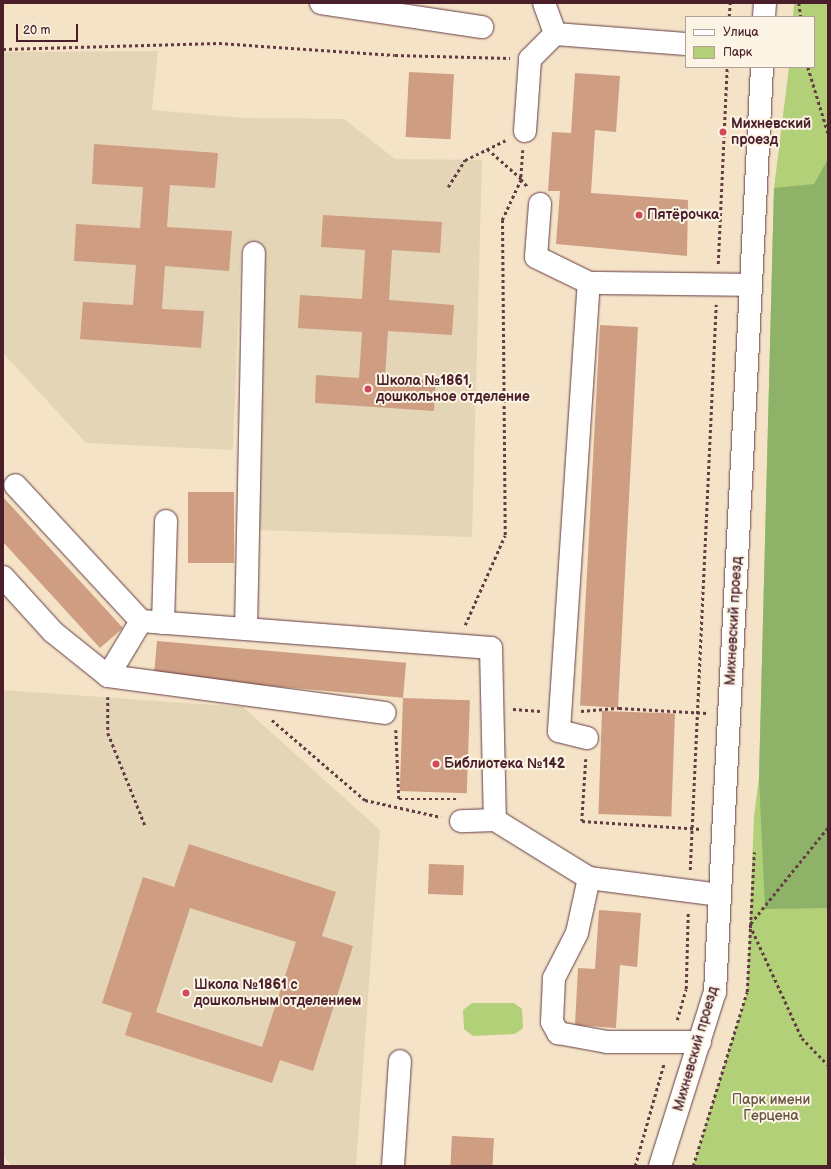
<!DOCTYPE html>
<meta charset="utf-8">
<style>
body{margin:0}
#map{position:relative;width:831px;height:1169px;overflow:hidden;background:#f5e3c8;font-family:"Balsamiq Sans",sans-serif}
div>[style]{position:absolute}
.built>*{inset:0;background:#e5d5b7}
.green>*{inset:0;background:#b2d077}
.forest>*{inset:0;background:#8db268}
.building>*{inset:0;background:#ce9d82;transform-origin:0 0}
.path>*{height:2.5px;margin-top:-1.25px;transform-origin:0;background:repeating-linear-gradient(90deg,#643c43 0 3px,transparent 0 6px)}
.roads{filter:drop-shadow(0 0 1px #643c43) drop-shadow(0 0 1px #643c43)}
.minor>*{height:22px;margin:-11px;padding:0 11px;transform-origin:11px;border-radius:11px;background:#fff}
.dots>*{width:11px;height:11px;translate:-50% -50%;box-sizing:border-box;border:2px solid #fcf5e5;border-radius:50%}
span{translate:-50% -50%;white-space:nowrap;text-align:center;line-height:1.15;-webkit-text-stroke:4px #fcf5e5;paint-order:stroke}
.poi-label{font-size:14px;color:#4a1f2b;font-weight:700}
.left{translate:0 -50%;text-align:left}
.street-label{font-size:14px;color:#4a1f2b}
.park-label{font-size:14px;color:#695442}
.frame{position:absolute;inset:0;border:4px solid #4a1f2b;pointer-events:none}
.legend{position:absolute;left:685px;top:16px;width:130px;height:52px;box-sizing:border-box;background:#fcf5e5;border:1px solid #b59f9b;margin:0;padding:5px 7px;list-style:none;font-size:12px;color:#4a1f2b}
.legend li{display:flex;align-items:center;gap:8px;height:20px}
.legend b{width:20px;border:1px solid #b59f9b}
.scale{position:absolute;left:16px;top:24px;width:62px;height:18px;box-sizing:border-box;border:2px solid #4a1f2b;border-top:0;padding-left:5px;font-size:12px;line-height:14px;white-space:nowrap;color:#4a1f2b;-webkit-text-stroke:3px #fcf5e5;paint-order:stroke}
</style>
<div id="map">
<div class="built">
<i style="clip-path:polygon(158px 51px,152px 110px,246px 118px,344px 119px,395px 159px,482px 160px,472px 537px,257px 530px,265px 248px,241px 246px,233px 450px,86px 443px,3px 353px,3px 52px)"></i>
<i style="clip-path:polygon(3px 690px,243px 707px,380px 830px,356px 1166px,12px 1166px,3px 1156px)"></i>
</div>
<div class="green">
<i style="clip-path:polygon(794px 3px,828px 3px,828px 1166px,693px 1166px,747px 992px,754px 816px,759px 778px,774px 188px,789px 67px,814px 67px,814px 17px,793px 17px)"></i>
<i style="clip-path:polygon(472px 1003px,514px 1003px,522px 1009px,523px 1028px,515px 1034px,473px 1036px,464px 1029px,463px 1010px)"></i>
</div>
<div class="forest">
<i style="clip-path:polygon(828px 159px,828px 908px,765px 909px,759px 778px,774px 188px,814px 184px)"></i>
</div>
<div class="building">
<i style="left:409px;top:72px;width:45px;height:65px;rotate:3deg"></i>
<i style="clip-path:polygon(575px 73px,620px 76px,616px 132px,595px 130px,591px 193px,688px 200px,687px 256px,556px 244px,560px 191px,548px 191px,552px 132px,571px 133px)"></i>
<i style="clip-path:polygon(94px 144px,218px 153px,215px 188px,170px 185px,167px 227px,232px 231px,229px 271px,165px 266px,162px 309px,204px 311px,201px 348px,80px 339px,83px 302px,133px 305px,136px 265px,74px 261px,76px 224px,140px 228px,143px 187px,92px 184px)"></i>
<i style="clip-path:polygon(323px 215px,442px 222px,440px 253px,392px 250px,389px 300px,454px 305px,452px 335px,388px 331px,385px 377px,436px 380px,434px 411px,315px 403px,316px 375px,359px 378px,362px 332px,298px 328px,300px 295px,362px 299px,365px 250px,321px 247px)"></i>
<i style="left:600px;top:325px;width:38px;height:381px;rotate:3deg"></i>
<i style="left:188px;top:492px;width:46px;height:71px"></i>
<i style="clip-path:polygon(3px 497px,123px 628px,100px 648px,3px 542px)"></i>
<i style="left:157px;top:641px;width:250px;height:35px;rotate:5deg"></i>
<i style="left:403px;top:698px;width:67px;height:93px;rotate:2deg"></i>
<i style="left:602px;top:711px;width:73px;height:103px;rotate:2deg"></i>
<i style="clip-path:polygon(evenodd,189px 844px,336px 892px,322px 936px,353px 946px,313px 1071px,280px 1060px,272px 1083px,125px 1035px,132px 1013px,102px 1003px,143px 877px,174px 887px,189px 844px,190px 908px,296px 942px,262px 1047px,156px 1012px,190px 908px)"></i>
<i style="left:429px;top:864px;width:35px;height:30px;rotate:2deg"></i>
<i style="clip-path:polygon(599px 910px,641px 913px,637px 967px,620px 965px,616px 1028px,575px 1025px,578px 968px,595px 969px)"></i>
<i style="left:452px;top:1136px;width:42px;height:30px;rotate:3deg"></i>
</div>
<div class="path">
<i style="left:799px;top:3px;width:14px;rotate:82deg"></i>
<i style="left:729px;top:17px;width:14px;rotate:-86deg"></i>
<i style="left:3px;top:49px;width:216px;rotate:-1.6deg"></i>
<i style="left:219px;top:43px;width:176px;rotate:3.9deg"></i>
<i style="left:395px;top:55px;width:115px;rotate:1.5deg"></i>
<i style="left:808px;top:67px;width:69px;rotate:73.1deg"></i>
<i style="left:523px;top:150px;width:29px;rotate:94deg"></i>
<i style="left:521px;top:179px;width:11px;rotate:49deg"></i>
<i style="left:448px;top:187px;width:32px;rotate:-58deg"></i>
<i style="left:465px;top:160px;width:46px;rotate:-26deg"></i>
<i style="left:718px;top:264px;width:197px;rotate:-87.4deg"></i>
<i style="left:465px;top:625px;width:98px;rotate:-66deg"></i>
<i style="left:505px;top:535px;width:315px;rotate:-90.5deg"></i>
<i style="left:502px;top:220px;width:45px;rotate:-65.1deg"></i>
<i style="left:521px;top:179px;width:45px;rotate:-138.6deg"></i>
<i style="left:108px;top:697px;width:36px;rotate:90deg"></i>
<i style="left:108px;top:733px;width:99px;rotate:68.1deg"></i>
<i style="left:513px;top:709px;width:27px;rotate:4deg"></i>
<i style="left:581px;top:711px;width:38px;rotate:-5deg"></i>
<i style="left:619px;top:708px;width:88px;rotate:3.3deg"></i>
<i style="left:272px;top:720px;width:123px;rotate:40.7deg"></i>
<i style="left:365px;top:800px;width:78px;rotate:12.6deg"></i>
<i style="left:396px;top:730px;width:69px;rotate:87.5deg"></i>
<i style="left:399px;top:799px;width:57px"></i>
<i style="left:586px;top:759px;width:62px;rotate:93.7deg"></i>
<i style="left:582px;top:821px;width:120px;rotate:3.8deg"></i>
<i style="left:828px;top:828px;width:124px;rotate:128.8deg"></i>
<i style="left:750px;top:925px;width:124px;rotate:65.3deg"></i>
<i style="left:802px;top:1038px;width:37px;rotate:46deg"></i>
<i style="left:690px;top:870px;width:566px;rotate:-87.37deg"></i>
<i style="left:677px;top:1020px;width:32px;rotate:-74deg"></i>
<i style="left:686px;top:989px;width:76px;rotate:-88.5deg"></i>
<i style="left:635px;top:1166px;width:107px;rotate:-74.3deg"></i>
<i style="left:693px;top:1166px;width:182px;rotate:-72.8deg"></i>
<i style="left:747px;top:992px;width:140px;rotate:-87.1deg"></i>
</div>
<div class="roads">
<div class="minor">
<i style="left:321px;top:3px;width:163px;rotate:8.5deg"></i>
<i style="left:544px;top:3px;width:33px;rotate:70deg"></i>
<i style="left:555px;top:34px;width:131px;rotate:4.4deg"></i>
<i style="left:764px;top:17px;width:14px;rotate:-86deg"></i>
<i style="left:525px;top:131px;width:72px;rotate:-86deg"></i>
<i style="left:530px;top:59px;width:35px;rotate:-45deg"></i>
<i style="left:540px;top:204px;width:53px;rotate:94.3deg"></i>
<i style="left:536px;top:257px;width:59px;rotate:26.1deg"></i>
<i style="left:3px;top:577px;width:74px;rotate:47.7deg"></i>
<i style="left:53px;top:632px;width:70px;rotate:38.7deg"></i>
<i style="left:108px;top:676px;width:64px;rotate:-59deg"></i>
<i style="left:141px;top:621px;width:185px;rotate:-132.8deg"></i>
<i style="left:141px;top:621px;width:351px;rotate:4.4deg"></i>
<i style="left:491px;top:648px;width:172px;rotate:88.7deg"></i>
<i style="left:495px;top:820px;width:34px;rotate:178deg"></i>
<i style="left:163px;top:623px;width:102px;rotate:-88.3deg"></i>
<i style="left:246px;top:629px;width:376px;rotate:-88.8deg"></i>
<i style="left:108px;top:676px;width:279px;rotate:7.6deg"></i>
<i style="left:587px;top:738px;width:29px;rotate:-166deg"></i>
<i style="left:559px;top:731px;width:449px;rotate:-86.2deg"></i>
<i style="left:589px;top:283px;width:162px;rotate:0.7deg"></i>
<i style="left:495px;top:820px;width:110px;rotate:31.7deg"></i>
<i style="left:589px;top:878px;width:132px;rotate:7.4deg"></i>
<i style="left:589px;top:878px;width:56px;rotate:102.3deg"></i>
<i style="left:577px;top:933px;width:51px;rotate:117.1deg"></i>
<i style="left:554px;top:978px;width:44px;rotate:92.6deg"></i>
<i style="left:552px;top:1022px;width:13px;rotate:61deg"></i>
<i style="left:558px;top:1033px;width:50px;rotate:10.4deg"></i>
<i style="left:607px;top:1042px;width:93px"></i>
<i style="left:393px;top:1166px;width:105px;rotate:-86.2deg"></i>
<i style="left:660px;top:1166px;width:182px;rotate:-72.5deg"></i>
<i style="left:715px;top:992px;width:926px;rotate:-87.09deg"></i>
</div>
</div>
<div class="dots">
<i style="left:723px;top:132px;background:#d1495b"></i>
<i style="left:639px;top:215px;background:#d1495b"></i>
<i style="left:368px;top:389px;background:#d1495b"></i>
<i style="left:436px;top:764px;background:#d1495b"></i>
<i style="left:186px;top:993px;background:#d1495b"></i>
</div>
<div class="poi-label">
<span class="left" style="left:731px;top:132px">Михневский<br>проезд</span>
<span class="left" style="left:647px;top:215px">Пятёрочка</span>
<span class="left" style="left:376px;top:389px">Школа №1861,<br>дошкольное отделение</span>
<span class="left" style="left:444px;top:764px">Библиотека №142</span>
<span class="left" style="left:194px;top:993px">Школа №1861 с<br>дошкольным отделением</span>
</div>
<div class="street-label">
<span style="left:734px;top:621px;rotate:-87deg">Михневский проезд</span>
<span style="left:696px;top:1049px;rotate:-74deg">Михневский проезд</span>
</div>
<div class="park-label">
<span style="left:771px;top:1108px">Парк имени<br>Герцена</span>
</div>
<div class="frame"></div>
<ul class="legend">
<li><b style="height:5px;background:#fff"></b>Улица</li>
<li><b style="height:11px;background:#b2d077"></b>Парк</li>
</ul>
<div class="scale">20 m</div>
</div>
